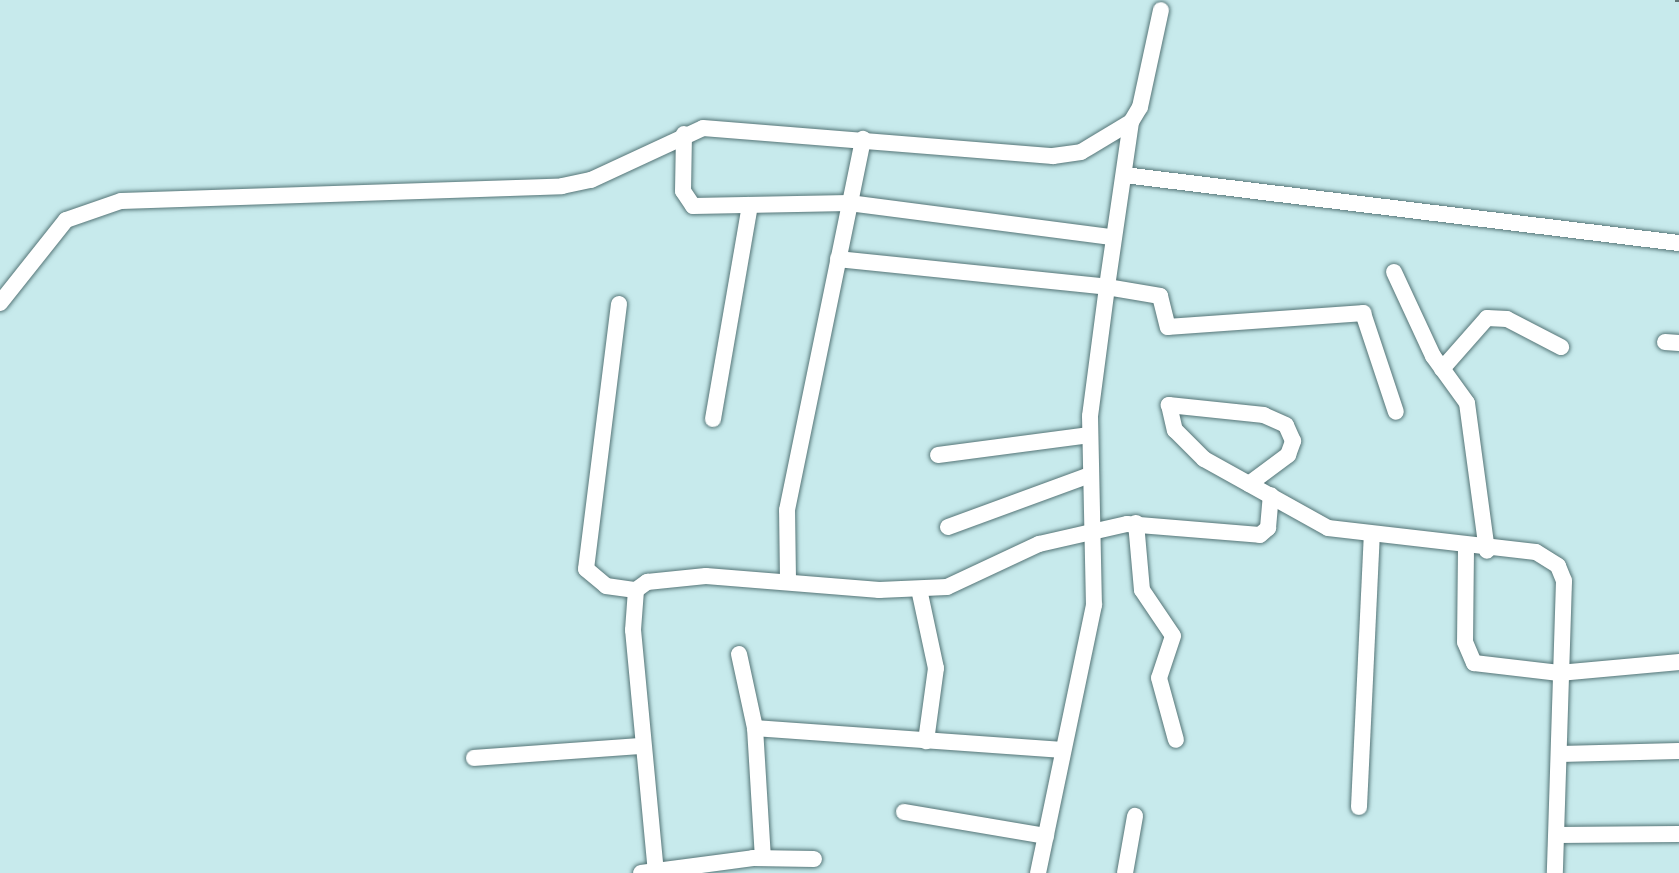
<!DOCTYPE html>
<style>
body{margin:0}
#map{position:relative;width:1679px;height:873px;overflow:hidden;background:#c7eaec;font-family:Inter,sans-serif}
div>[style]{position:absolute}
.roads{filter:drop-shadow(0 0 2px #557577) drop-shadow(0 0 2px #557577)}
.minor>*{height:16px;margin:-8px;padding:0 8px;transform-origin:8px;border-radius:8px;background:#fff}
.rail>*{height:4px;margin-top:-2px;transform-origin:0;background:repeating-linear-gradient(90deg,#617879 0 10px,transparent 0 20px)}
span{translate:-50% -50%;white-space:nowrap;text-align:center;line-height:1.15;-webkit-text-stroke:6px #d4f7fa;paint-order:stroke}
</style>
<div id="map">
<div class="roads">
<div class="minor">
<i style="left:1131px;top:122px;width:167px;rotate:98.3deg"></i>
<i style="left:1107px;top:287px;width:54px;rotate:9.6deg"></i>
<i style="left:1160px;top:296px;width:32px;rotate:76deg"></i>
<i style="left:1168px;top:327px;width:196px;rotate:-4.1deg"></i>
<i style="left:1363px;top:313px;width:104px;rotate:71.6deg"></i>
<i style="left:684px;top:134px;width:57px;rotate:91deg"></i>
<i style="left:683px;top:191px;width:18px;rotate:56deg"></i>
<i style="left:693px;top:206px;width:156px;rotate:-1.1deg"></i>
<i style="left:849px;top:203px;width:263px;rotate:7.4deg"></i>
<i style="left:1124px;top:175px;width:559px;rotate:6.99deg"></i>
<i style="left:838px;top:259px;width:270px;rotate:5.9deg"></i>
<i style="left:1107px;top:287px;width:130px;rotate:97.5deg"></i>
<i style="left:1090px;top:416px;width:189px;rotate:88.8deg"></i>
<i style="left:1094px;top:605px;width:274px;rotate:101.8deg"></i>
<i style="left:1394px;top:272px;width:93px;rotate:65.1deg"></i>
<i style="left:1433px;top:356px;width:58px;rotate:54.1deg"></i>
<i style="left:1467px;top:403px;width:149px;rotate:82.3deg"></i>
<i style="left:0;top:303px;width:106px;rotate:-51.5deg"></i>
<i style="left:66px;top:220px;width:58px;rotate:-19.1deg"></i>
<i style="left:121px;top:201px;width:441px;rotate:-1.9deg"></i>
<i style="left:562px;top:186px;width:30px;rotate:-12deg"></i>
<i style="left:591px;top:180px;width:123px;rotate:-24.9deg"></i>
<i style="left:703px;top:128px;width:351px;rotate:4.6deg"></i>
<i style="left:1053px;top:156px;width:28px;rotate:-8deg"></i>
<i style="left:1081px;top:152px;width:58px;rotate:-31deg"></i>
<i style="left:1131px;top:122px;width:17px;rotate:-59deg"></i>
<i style="left:1140px;top:107px;width:99px;rotate:-77.8deg"></i>
<i style="left:619px;top:304px;width:267px;rotate:97.1deg"></i>
<i style="left:586px;top:569px;width:26px;rotate:40deg"></i>
<i style="left:606px;top:586px;width:30px;rotate:8deg"></i>
<i style="left:1665px;top:342px;width:14px;rotate:4deg"></i>
<i style="left:1442px;top:369px;width:68px;rotate:-48.6deg"></i>
<i style="left:1487px;top:318px;width:20px;rotate:3deg"></i>
<i style="left:1507px;top:319px;width:61px;rotate:27.4deg"></i>
<i style="left:713px;top:419px;width:217px;rotate:-80.2deg"></i>
<i style="left:938px;top:455px;width:153px;rotate:-7.5deg"></i>
<i style="left:1249px;top:484px;width:49px;rotate:-36.6deg"></i>
<i style="left:1288px;top:455px;width:15px;rotate:-70deg"></i>
<i style="left:1293px;top:441px;width:17px;rotate:-114deg"></i>
<i style="left:1286px;top:425px;width:24px;rotate:-156deg"></i>
<i style="left:1264px;top:415px;width:96px;rotate:-174deg"></i>
<i style="left:1169px;top:405px;width:26px;rotate:77deg"></i>
<i style="left:1175px;top:430px;width:41px;rotate:45deg"></i>
<i style="left:1204px;top:459px;width:142px;rotate:29.1deg"></i>
<i style="left:1328px;top:528px;width:209px;rotate:6.6deg"></i>
<i style="left:1536px;top:552px;width:26px;rotate:32deg"></i>
<i style="left:1558px;top:566px;width:16px;rotate:68deg"></i>
<i style="left:1564px;top:581px;width:292px;rotate:91.8deg"></i>
<i style="left:1136px;top:523px;width:67px;rotate:84.9deg"></i>
<i style="left:1142px;top:590px;width:55px;rotate:56deg"></i>
<i style="left:1173px;top:636px;width:44px;rotate:108.4deg"></i>
<i style="left:1159px;top:678px;width:64px;rotate:74.7deg"></i>
<i style="left:948px;top:527px;width:151px;rotate:-20.1deg"></i>
<i style="left:1466px;top:549px;width:93px;rotate:90.6deg"></i>
<i style="left:1465px;top:642px;width:23px;rotate:67deg"></i>
<i style="left:1474px;top:663px;width:86px;rotate:6.7deg"></i>
<i style="left:1559px;top:673px;width:121px;rotate:-5.2deg"></i>
<i style="left:788px;top:579px;width:69px;rotate:-90.8deg"></i>
<i style="left:787px;top:510px;width:379px;rotate:-78.4deg"></i>
<i style="left:919px;top:589px;width:81px;rotate:77.9deg"></i>
<i style="left:936px;top:668px;width:74px;rotate:97.8deg"></i>
<i style="left:739px;top:654px;width:76px;rotate:77.8deg"></i>
<i style="left:755px;top:728px;width:130px;rotate:86.5deg"></i>
<i style="left:755px;top:728px;width:308px;rotate:4.1deg"></i>
<i style="left:1560px;top:754px;width:119px;rotate:-1.4deg"></i>
<i style="left:474px;top:758px;width:169px;rotate:-4.1deg"></i>
<i style="left:1359px;top:807px;width:272px;rotate:-87.3deg"></i>
<i style="left:904px;top:812px;width:144px;rotate:9.6deg"></i>
<i style="left:1557px;top:835px;width:122px;rotate:-0.5deg"></i>
<i style="left:641px;top:873px;width:113px;rotate:-7.6deg"></i>
<i style="left:753px;top:858px;width:61px;rotate:0.9deg"></i>
<i style="left:656px;top:873px;width:244px;rotate:-95.4deg"></i>
<i style="left:633px;top:630px;width:40px;rotate:-85.7deg"></i>
<i style="left:636px;top:590px;width:14px;rotate:-36deg"></i>
<i style="left:647px;top:582px;width:59px;rotate:-5.8deg"></i>
<i style="left:706px;top:576px;width:174px;rotate:4.6deg"></i>
<i style="left:879px;top:590px;width:68px;rotate:-2.5deg"></i>
<i style="left:947px;top:587px;width:102px;rotate:-25.1deg"></i>
<i style="left:1039px;top:544px;width:90px;rotate:-12.8deg"></i>
<i style="left:1127px;top:524px;width:133px;rotate:4.7deg"></i>
<i style="left:1260px;top:535px;width:11px;rotate:-41deg"></i>
<i style="left:1268px;top:528px;width:33px;rotate:-85deg"></i>
<i style="left:1125px;top:873px;width:58px;rotate:-80deg"></i>
</div>
</div>
<div class="rail">
<i style="left:1675px;top:0;width:4px"></i>
</div>
</div>
